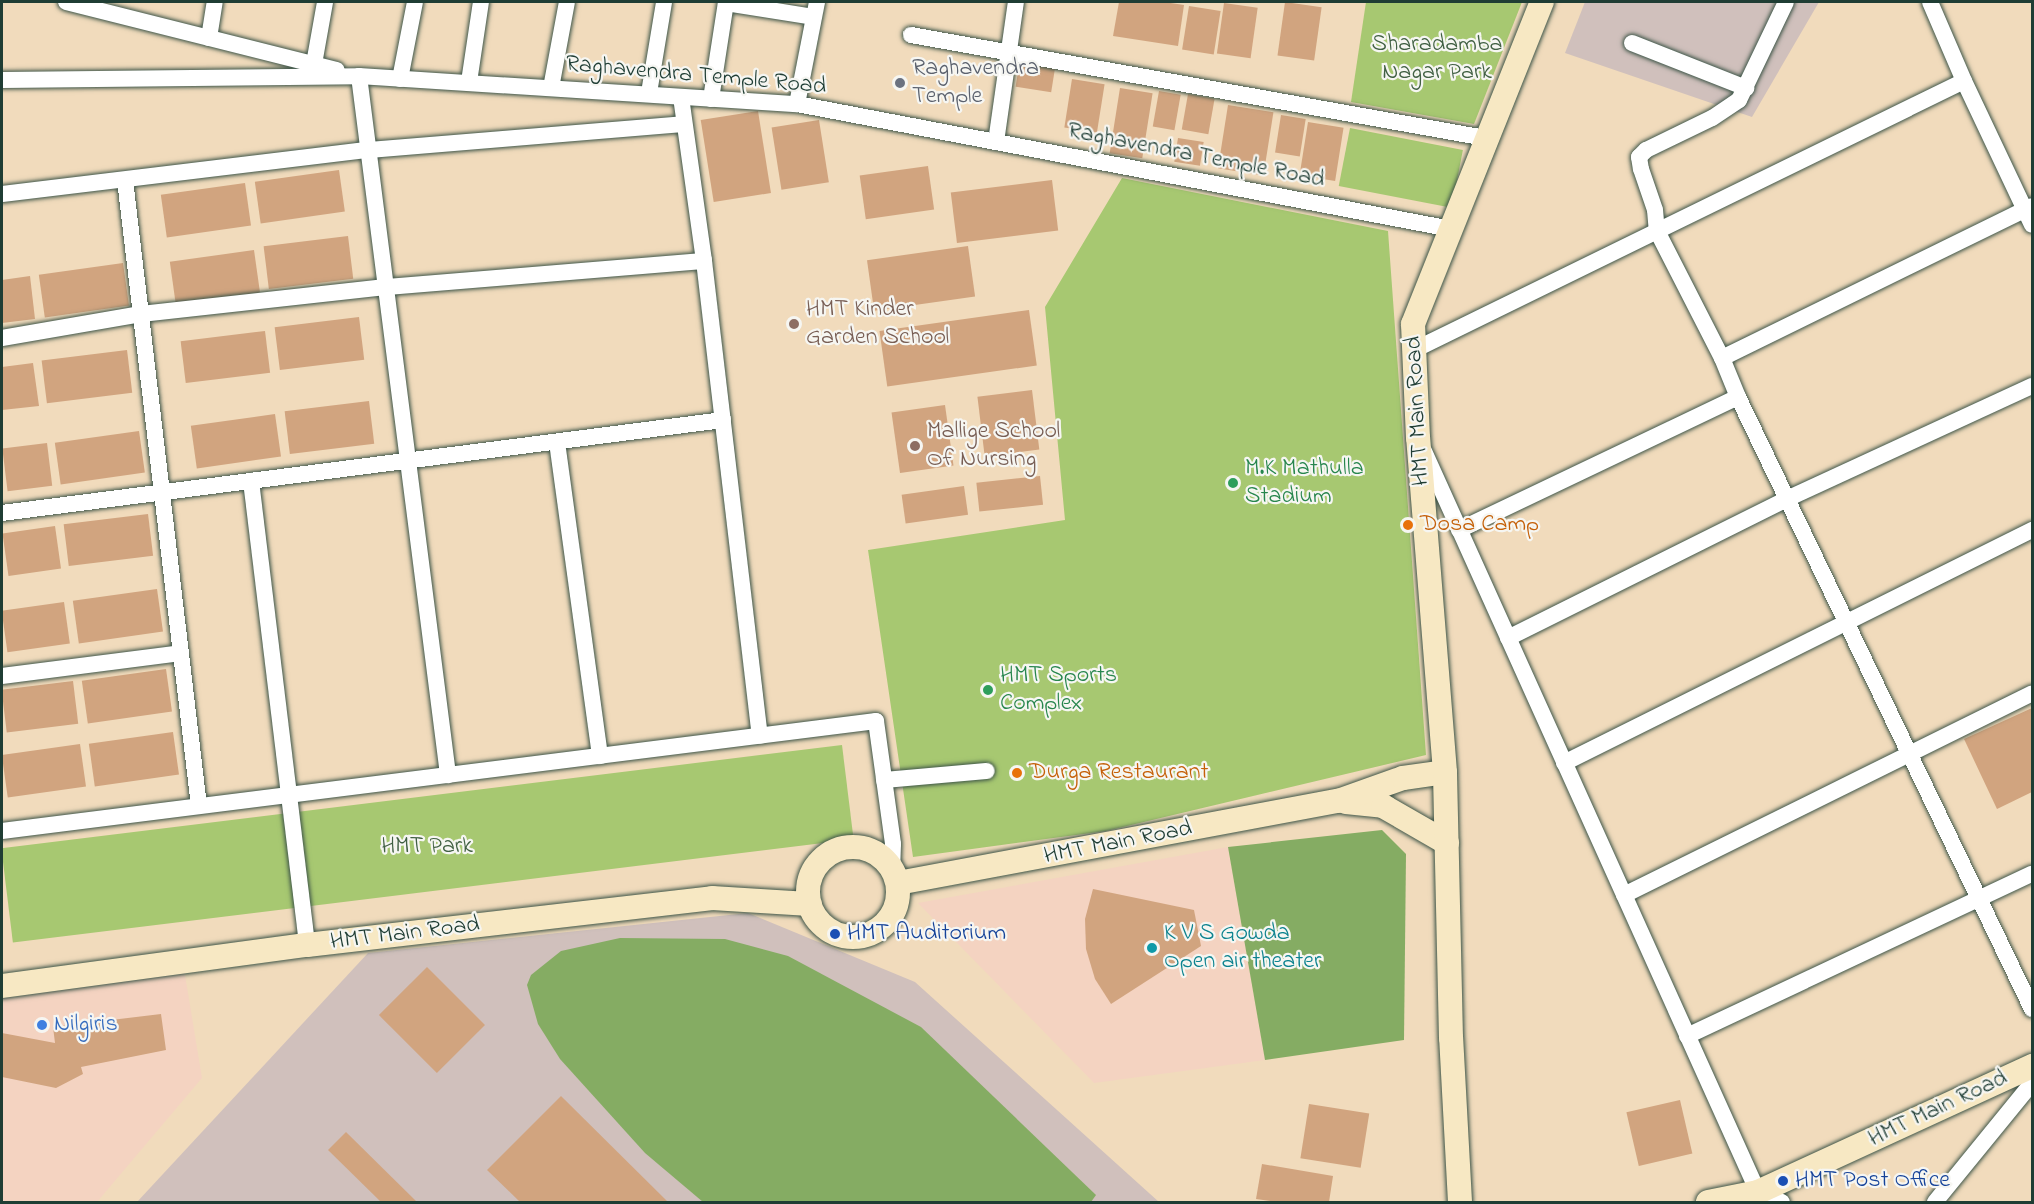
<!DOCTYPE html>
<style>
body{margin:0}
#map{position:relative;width:2034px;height:1204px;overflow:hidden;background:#f1dbbc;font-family:"Indie Flower",sans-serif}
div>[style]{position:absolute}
.built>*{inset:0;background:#f4d3c1}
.industrial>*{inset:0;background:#d0c0bc}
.green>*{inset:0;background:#a7c871;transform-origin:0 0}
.forest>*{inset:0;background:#85ac63}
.building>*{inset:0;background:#d1a47f;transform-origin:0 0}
.roads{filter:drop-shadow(0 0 2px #3e5548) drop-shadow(0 0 2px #3e5548)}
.street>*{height:16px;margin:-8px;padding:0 8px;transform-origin:8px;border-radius:8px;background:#fff}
.secondary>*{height:24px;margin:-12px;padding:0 12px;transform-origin:12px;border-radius:12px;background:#f7e8c3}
.secondary>.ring{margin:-12px;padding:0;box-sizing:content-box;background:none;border:24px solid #f7e8c3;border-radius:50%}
.dots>*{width:16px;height:16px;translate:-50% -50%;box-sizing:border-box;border:3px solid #f6f6f2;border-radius:50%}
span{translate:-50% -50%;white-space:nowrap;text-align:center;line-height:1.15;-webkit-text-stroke:4.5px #f6f6f2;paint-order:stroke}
.park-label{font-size:24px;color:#416043}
.worship-label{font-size:24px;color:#5b616d}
.left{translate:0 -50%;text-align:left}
.street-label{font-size:24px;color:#1f3d34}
.education-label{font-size:24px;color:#785e54}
.leisure-label{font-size:24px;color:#27864d}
.food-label{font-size:24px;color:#c56008}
.transit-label{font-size:24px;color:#164399}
.culture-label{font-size:24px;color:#0d838f}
.shop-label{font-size:24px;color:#366cbe}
.frame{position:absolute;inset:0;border:3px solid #1f3d34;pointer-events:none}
</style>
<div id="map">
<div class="built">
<i style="clip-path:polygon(1228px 847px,1265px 1060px,1094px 1083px,918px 903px)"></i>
<i style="clip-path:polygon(184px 969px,202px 1078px,97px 1202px,2px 1202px,2px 994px)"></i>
</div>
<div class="industrial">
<i style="clip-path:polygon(1585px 2px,1819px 2px,1752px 117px,1565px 53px)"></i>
<i style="clip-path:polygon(748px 913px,915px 982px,1159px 1202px,137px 1202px,368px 953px)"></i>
</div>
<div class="green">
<i style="clip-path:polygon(1366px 2px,1522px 2px,1474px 124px,1351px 102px)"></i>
<i style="left:1350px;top:128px;width:115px;height:59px;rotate:11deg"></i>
<i style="clip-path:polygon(1122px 178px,1388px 231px,1426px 755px,1106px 831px,913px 857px,868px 550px,1065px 520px,1045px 307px)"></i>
<i style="left:842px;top:745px;width:95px;height:847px;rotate:83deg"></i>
</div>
<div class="forest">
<i style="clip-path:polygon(1382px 830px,1406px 854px,1404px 1040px,1265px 1060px,1228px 847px)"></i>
<i style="clip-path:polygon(620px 938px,725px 939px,788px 956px,921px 1027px,1096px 1195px,1091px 1202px,703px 1202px,645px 1153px,560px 1059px,538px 1024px,527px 985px,531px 975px,561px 951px)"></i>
</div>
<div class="building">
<i style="clip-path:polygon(1119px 2px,1164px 2px,1184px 5px,1178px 46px,1113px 36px)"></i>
<i style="left:1285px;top:2px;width:37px;height:54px;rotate:8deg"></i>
<i style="left:1224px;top:3px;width:34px;height:51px;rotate:8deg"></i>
<i style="left:1189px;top:6px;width:32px;height:44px;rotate:9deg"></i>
<i style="left:1020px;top:59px;width:36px;height:28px;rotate:9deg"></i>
<i style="left:1072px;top:79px;width:33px;height:49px;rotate:9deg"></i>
<i style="left:1120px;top:88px;width:33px;height:66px;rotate:9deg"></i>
<i style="left:1159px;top:91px;width:22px;height:36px;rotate:10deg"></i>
<i style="left:1188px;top:94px;width:27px;height:36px;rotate:10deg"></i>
<i style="left:1228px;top:105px;width:46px;height:64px;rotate:9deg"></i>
<i style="left:758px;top:111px;width:83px;height:58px;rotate:81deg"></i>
<i style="left:1281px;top:115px;width:25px;height:38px;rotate:9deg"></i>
<i style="left:819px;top:120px;width:63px;height:48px;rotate:81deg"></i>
<i style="left:1308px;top:122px;width:36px;height:54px;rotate:9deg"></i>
<i style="left:1178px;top:138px;width:26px;height:24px;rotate:9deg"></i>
<i style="left:928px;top:166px;width:44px;height:69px;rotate:82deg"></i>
<i style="left:339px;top:170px;width:42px;height:85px;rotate:82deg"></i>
<i style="left:1052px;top:180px;width:51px;height:102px;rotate:83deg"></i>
<i style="left:245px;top:183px;width:43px;height:85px;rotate:82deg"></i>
<i style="left:348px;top:236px;width:43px;height:85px;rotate:83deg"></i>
<i style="left:968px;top:246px;width:51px;height:102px;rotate:82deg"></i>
<i style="left:254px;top:250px;width:43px;height:85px;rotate:82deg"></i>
<i style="left:123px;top:263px;width:43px;height:85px;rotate:82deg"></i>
<i style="clip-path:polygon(30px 276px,35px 319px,2px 323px,2px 280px)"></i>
<i style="left:1029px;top:310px;width:56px;height:151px;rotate:82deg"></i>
<i style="left:359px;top:317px;width:43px;height:85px;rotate:83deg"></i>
<i style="left:265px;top:331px;width:42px;height:85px;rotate:83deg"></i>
<i style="left:127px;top:350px;width:43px;height:86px;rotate:83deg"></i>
<i style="clip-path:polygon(33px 363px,39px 406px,2px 410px,2px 367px)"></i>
<i style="left:1032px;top:390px;width:60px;height:55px;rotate:83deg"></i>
<i style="left:369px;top:401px;width:43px;height:85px;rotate:83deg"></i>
<i style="left:945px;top:405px;width:61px;height:54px;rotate:82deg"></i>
<i style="left:275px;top:414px;width:43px;height:85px;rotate:82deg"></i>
<i style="left:139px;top:431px;width:42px;height:85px;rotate:82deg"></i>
<i style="left:47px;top:443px;width:43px;height:45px;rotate:83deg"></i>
<i style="left:1040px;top:476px;width:29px;height:64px;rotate:84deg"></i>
<i style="left:964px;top:486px;width:29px;height:63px;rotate:82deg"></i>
<i style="left:148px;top:514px;width:42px;height:85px;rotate:83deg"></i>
<i style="left:55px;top:526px;width:43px;height:53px;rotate:82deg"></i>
<i style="left:157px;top:589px;width:43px;height:85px;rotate:82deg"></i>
<i style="left:64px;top:602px;width:42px;height:63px;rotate:82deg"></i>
<i style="left:166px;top:669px;width:43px;height:85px;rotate:82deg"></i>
<i style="left:73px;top:681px;width:43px;height:72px;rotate:83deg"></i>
<i style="clip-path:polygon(2032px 708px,2032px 792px,1997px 809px,1964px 739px)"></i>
<i style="left:173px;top:732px;width:43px;height:85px;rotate:82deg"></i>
<i style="left:80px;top:744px;width:43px;height:79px;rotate:82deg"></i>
<i style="clip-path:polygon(1093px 889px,1194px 910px,1201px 946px,1111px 1004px,1095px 979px,1086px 949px,1085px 919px)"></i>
<i style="left:427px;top:967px;width:82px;height:68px;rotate:45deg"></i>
<i style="clip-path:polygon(161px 1014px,166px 1050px,81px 1067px,83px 1074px,56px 1088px,2px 1077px,2px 1033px,55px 1043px,53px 1027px)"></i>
<i style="clip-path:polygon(561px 1096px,668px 1202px,520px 1202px,487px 1170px)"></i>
<i style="left:1680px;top:1100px;width:55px;height:55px;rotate:77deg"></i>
<i style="left:1309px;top:1104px;width:61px;height:55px;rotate:9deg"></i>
<i style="clip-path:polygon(346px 1132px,417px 1202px,381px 1202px,328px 1150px)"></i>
<i style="clip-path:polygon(1262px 1164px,1333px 1176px,1329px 1202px,1277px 1202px,1256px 1199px)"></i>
</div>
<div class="roads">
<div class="street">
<i style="left:66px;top:2px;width:279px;rotate:14.1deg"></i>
<i style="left:1786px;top:2px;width:109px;rotate:115.6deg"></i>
<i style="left:1739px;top:100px;width:32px;rotate:146deg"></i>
<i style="left:1712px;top:118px;width:73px;rotate:154.1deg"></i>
<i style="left:1646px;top:150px;width:10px;rotate:135deg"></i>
<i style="left:1639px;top:157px;width:12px;rotate:81deg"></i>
<i style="left:1641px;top:169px;width:43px;rotate:71.1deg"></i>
<i style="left:1655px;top:210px;width:21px;rotate:85deg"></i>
<i style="left:1657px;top:231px;width:143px;rotate:62.9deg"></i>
<i style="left:1722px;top:358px;width:42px;rotate:67.7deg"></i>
<i style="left:1738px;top:397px;width:679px;rotate:64.34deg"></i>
<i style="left:1930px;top:2px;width:86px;rotate:66.7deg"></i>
<i style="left:1964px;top:81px;width:159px;rotate:64.7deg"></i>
<i style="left:726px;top:3px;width:88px;rotate:9.1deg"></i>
<i style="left:911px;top:35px;width:583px;rotate:10.17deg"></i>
<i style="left:209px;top:38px;width:36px;rotate:-81deg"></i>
<i style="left:1632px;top:43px;width:123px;rotate:21.5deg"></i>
<i style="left:314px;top:64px;width:63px;rotate:-79.9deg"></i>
<i style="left:359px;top:76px;width:705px;rotate:82.74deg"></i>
<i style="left:400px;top:79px;width:78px;rotate:-79deg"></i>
<i style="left:2px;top:80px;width:357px;rotate:-0.6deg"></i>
<i style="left:359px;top:76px;width:439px;rotate:3.7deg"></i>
<i style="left:797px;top:104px;width:666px;rotate:10.82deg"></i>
<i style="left:469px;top:82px;width:81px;rotate:-81.5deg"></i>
<i style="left:551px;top:88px;width:87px;rotate:-79.5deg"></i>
<i style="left:649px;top:93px;width:92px;rotate:-80.6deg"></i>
<i style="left:681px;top:97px;width:166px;rotate:82deg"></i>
<i style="left:704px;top:261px;width:478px;rotate:83.3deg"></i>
<i style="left:711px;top:99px;width:98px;rotate:-81.2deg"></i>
<i style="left:797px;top:104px;width:104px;rotate:-78.9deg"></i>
<i style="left:996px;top:142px;width:141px;rotate:-81.9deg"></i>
<i style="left:125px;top:180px;width:630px;rotate:83.26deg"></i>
<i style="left:2px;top:194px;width:369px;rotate:-6.9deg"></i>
<i style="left:368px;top:150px;width:317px;rotate:-4.7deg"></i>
<i style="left:2px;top:338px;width:141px;rotate:-9.8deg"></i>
<i style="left:141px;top:314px;width:246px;rotate:-6.3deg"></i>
<i style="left:386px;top:287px;width:319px;rotate:-4.7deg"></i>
<i style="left:1414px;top:350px;width:612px;rotate:-26.06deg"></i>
<i style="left:1722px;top:358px;width:345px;rotate:-26.1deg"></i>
<i style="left:557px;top:442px;width:317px;rotate:82.2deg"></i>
<i style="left:1424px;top:451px;width:813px;rotate:65.74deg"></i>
<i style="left:1758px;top:1192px;width:26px;rotate:23deg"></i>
<i style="left:251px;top:481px;width:467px;rotate:83.1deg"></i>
<i style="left:2px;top:513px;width:727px;rotate:-7.35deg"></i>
<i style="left:1459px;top:530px;width:309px;rotate:-25.5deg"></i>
<i style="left:1508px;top:638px;width:312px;rotate:-26.5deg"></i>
<i style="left:1787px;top:499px;width:270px;rotate:-24.8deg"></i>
<i style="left:2px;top:676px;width:180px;rotate:-7.3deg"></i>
<i style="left:1564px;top:763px;width:523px;rotate:-26.47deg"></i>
<i style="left:884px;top:780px;width:103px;rotate:-5deg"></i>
<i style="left:2px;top:831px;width:881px;rotate:-7.17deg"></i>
<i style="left:876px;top:721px;width:124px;rotate:82.1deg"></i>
<i style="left:893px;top:844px;width:24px;rotate:92deg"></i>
<i style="left:1624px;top:895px;width:455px;rotate:-26.3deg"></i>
<i style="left:1687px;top:1036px;width:381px;rotate:-25.2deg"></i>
<i style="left:1935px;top:1202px;width:154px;rotate:-50.8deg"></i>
</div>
<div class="secondary">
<i style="left:1346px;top:802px;width:37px;rotate:6deg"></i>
<i style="left:1383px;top:806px;width:74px;rotate:30deg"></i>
<i class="ring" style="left:808px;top:847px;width:66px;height:66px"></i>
<i style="left:898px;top:883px;width:448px;rotate:-10.6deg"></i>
<i style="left:1338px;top:801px;width:69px;rotate:-19.5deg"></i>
<i style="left:1403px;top:778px;width:42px;rotate:-8.1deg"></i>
<i style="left:2px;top:986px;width:308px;rotate:-7.7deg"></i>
<i style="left:307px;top:945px;width:408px;rotate:-6.6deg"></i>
<i style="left:712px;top:898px;width:98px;rotate:3.5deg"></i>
<i style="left:1460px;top:1202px;width:164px;rotate:-93.1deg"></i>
<i style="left:1451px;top:1038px;width:266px;rotate:-91.3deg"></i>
<i style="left:1445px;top:772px;width:335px;rotate:-94.6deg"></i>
<i style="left:1418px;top:438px;width:114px;rotate:-92.5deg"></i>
<i style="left:1413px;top:324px;width:347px;rotate:-68.2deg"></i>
<i style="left:1708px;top:1202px;width:51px;rotate:-11.3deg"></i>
<i style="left:1758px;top:1192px;width:302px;rotate:-24.7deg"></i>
</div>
</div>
<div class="dots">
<i style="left:900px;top:83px;background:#6b7280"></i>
<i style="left:794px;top:324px;background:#8d6e63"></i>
<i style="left:915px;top:446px;background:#8d6e63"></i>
<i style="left:1233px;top:483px;background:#2e9e5b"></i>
<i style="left:1408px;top:525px;background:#e8710a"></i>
<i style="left:988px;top:690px;background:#2e9e5b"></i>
<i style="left:1017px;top:773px;background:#e8710a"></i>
<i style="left:835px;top:934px;background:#1a4fb4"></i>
<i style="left:1152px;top:948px;background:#0f9aa8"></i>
<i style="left:42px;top:1025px;background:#3f7fe0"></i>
<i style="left:1783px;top:1181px;background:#1a4fb4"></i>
</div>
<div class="park-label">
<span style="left:1437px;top:59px">Sharadamba<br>Nagar Park</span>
<span style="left:427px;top:847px">HMT Park</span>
</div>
<div class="worship-label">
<span class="left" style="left:912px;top:83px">Raghavendra<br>Temple</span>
</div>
<div class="street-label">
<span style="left:696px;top:76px;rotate:5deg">Raghavendra Temple Road</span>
<span style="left:1196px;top:156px;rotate:11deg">Raghavendra Temple Road</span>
<span style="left:1418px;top:411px;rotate:-93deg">HMT Main Road</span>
<span style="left:1118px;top:843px;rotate:-11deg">HMT Main Road</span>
<span style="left:405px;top:934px;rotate:-7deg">HMT Main Road</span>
<span style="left:1938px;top:1109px;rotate:-25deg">HMT Main Road</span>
</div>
<div class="education-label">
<span class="left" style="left:806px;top:324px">HMT Kinder<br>Garden School</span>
<span class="left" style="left:927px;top:446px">Mallige School<br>Of Nursing</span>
</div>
<div class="leisure-label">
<span class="left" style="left:1245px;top:483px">M.K Mathulla<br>Stadium</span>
<span class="left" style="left:1000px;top:690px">HMT Sports<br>Complex</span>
</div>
<div class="food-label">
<span class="left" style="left:1420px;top:525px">Dosa Camp</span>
<span class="left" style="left:1029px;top:773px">Durga Restaurant</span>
</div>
<div class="transit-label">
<span class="left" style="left:847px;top:934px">HMT Auditorium</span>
<span class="left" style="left:1795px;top:1181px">HMT Post Office</span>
</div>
<div class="culture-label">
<span class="left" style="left:1164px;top:948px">K V S Gowda<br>Open air theater</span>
</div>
<div class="shop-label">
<span class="left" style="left:54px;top:1025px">Nilgiris</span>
</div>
<div class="frame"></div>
</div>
